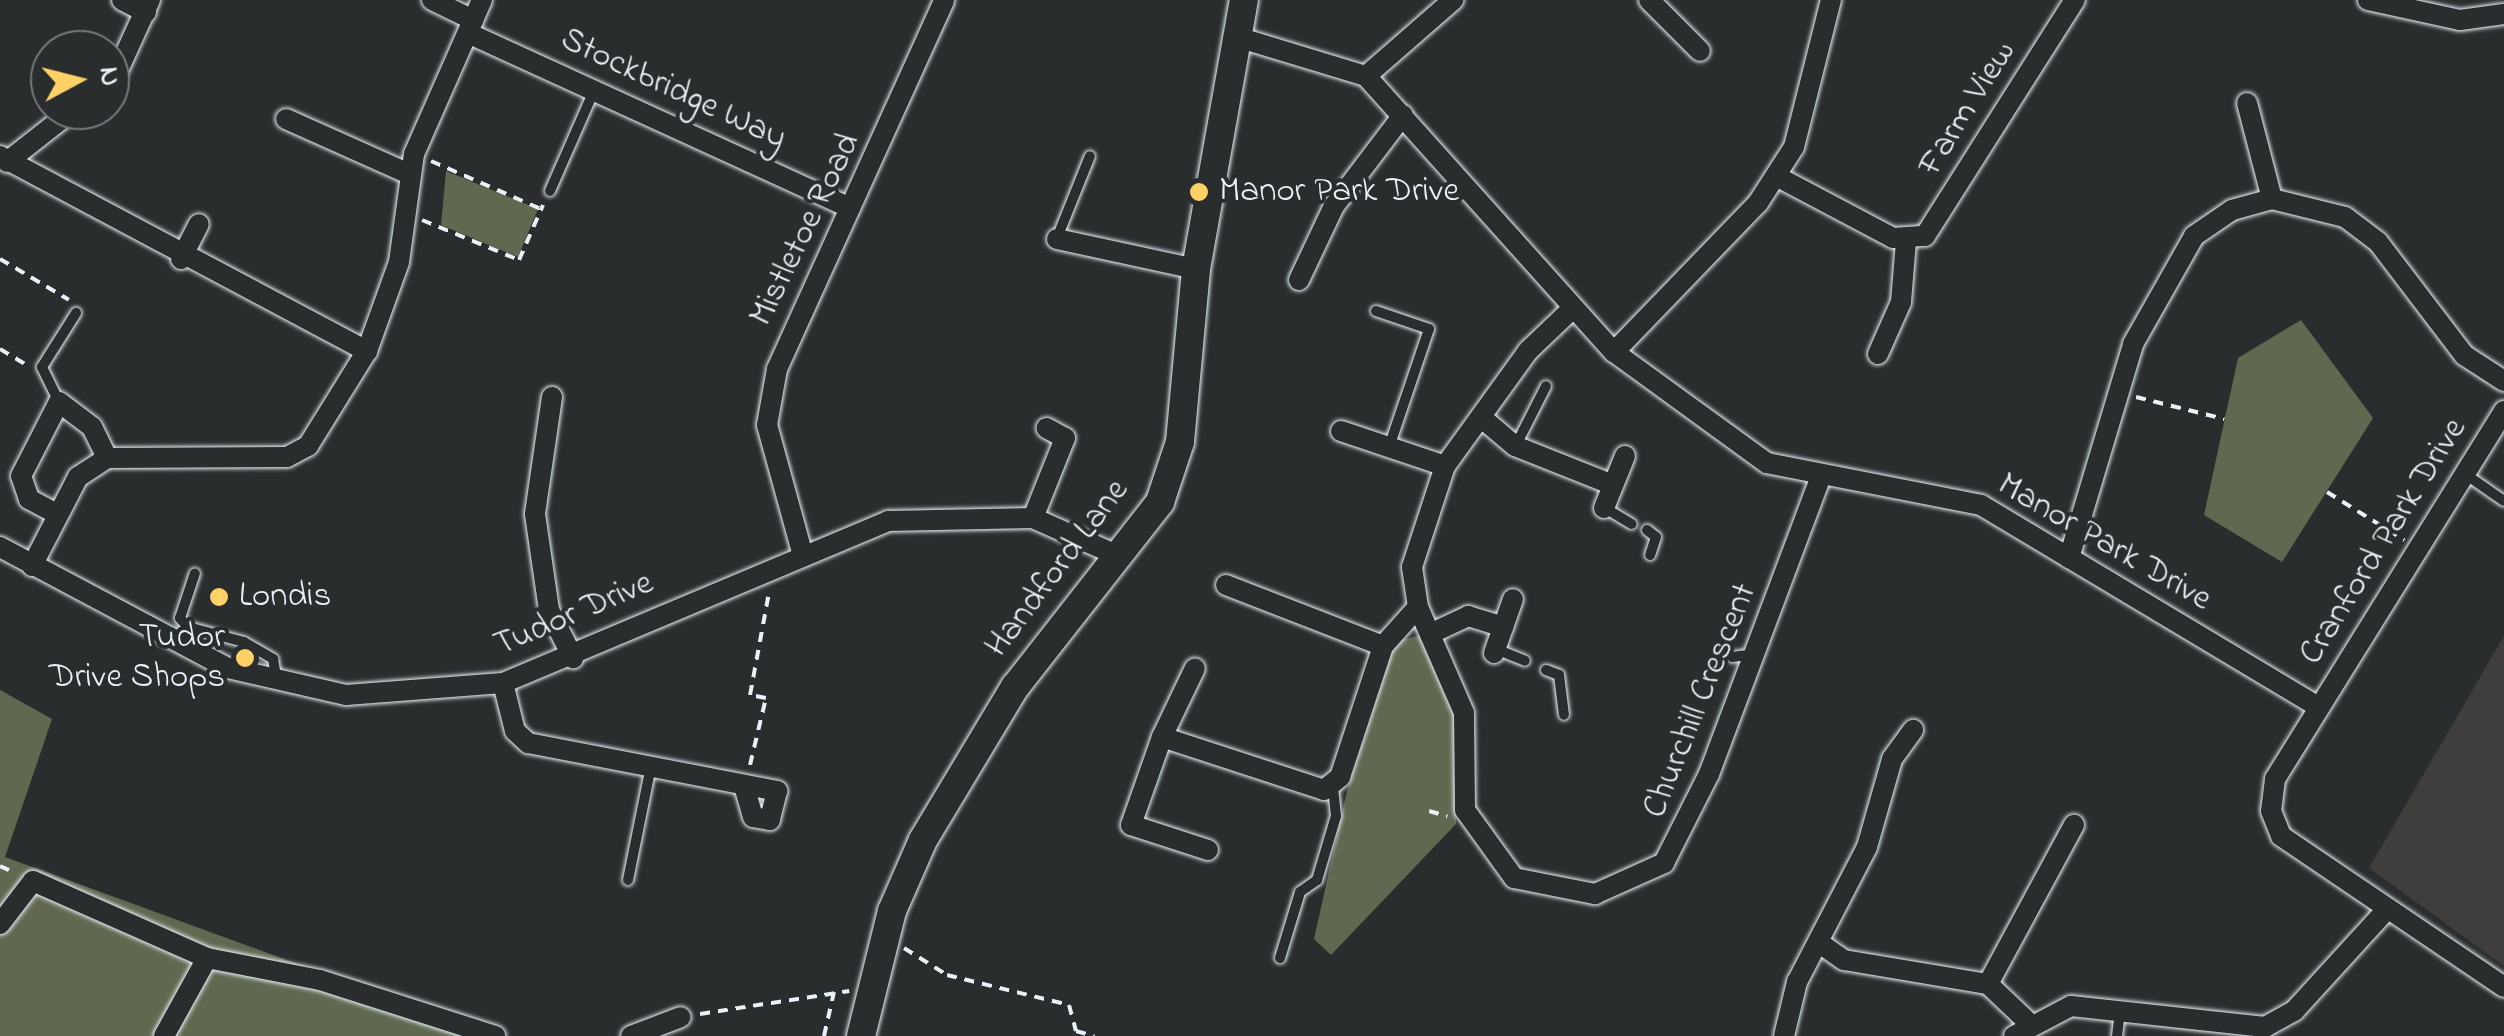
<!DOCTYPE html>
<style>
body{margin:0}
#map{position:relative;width:2504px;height:1036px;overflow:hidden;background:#2a2d2e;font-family:"Indie Flower",sans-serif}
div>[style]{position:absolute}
.built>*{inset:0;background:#403e3d}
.green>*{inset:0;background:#606950}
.path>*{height:4px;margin-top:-2px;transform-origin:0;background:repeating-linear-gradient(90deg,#e8f1f8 0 10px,transparent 0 18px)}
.roads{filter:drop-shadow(0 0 2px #e8f1f8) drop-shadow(0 0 2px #e8f1f8)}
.lane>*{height:10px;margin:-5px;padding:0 5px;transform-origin:5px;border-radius:5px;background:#2a2d2e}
.street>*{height:20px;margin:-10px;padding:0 10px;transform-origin:10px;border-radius:10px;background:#2a2d2e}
.secondary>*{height:28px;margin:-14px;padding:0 14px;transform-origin:14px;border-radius:14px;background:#2a2d2e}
.dots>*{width:28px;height:28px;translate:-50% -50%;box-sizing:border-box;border:5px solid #2a2d2e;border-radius:50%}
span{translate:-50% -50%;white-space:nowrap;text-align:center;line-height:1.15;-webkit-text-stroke:8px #2a2d2e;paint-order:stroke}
.street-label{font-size:35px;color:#e8f1f8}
.poi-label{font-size:35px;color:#e8f1f8}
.left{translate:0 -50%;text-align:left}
.right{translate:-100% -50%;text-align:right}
.north{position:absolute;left:30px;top:30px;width:100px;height:100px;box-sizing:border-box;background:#2a2d2e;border:2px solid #767b7f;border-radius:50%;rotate:83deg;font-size:28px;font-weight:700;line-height:40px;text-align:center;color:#e8f1f8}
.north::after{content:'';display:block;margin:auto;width:35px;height:45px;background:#ffd166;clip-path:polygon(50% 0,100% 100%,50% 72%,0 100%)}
</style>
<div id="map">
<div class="built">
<i style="clip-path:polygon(2504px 636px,2504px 966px,2369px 868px)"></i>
</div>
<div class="green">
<i style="clip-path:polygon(446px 171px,538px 209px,518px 257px,441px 225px)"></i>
<i style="clip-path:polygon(2301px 320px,2373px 418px,2282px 562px,2204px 515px,2238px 358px)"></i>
<i style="clip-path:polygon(1424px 634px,1457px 723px,1456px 824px,1331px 955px,1314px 939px,1347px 791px,1395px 642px)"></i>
<i style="clip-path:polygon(0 690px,52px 719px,5px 857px,495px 1036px,0 1036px)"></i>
</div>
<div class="path">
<i style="left:431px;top:161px;width:120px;rotate:23.6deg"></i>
<i style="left:422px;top:220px;width:105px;rotate:22.4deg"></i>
<i style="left:519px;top:260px;width:60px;rotate:-66.4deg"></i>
<i style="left:0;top:259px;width:80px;rotate:30.7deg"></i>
<i style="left:0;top:349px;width:31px;rotate:31deg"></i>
<i style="left:2136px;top:397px;width:91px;rotate:14deg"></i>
<i style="left:2327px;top:492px;width:91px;rotate:31.9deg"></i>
<i style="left:750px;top:765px;width:69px;rotate:-76.6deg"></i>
<i style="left:766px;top:698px;width:16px;rotate:-169deg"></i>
<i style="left:750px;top:695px;width:105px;rotate:-79.5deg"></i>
<i style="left:1429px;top:811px;width:19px;rotate:16deg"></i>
<i style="left:0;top:866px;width:17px;rotate:25deg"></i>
<i style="left:904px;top:948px;width:51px;rotate:32.1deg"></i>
<i style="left:947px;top:975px;width:126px;rotate:13.8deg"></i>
<i style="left:1069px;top:1005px;width:27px;rotate:75deg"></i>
<i style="left:1076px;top:1031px;width:19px;rotate:16deg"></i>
<i style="left:700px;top:1014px;width:151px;rotate:-8.8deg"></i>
<i style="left:824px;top:1036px;width:45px;rotate:-77.2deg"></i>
</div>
<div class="roads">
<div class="lane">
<i style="left:550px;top:191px;width:109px;rotate:-66.3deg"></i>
<i style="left:1057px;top:238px;width:88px;rotate:-68.1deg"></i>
<i style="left:1376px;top:311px;width:56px;rotate:18.8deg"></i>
<i style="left:1429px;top:329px;width:125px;rotate:108.7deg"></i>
<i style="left:59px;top:402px;width:39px;rotate:-116deg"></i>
<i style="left:42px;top:367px;width:64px;rotate:-57.8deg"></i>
<i style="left:1516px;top:445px;width:66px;rotate:-63deg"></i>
<i style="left:2465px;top:474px;width:47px;rotate:34.7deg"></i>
<i style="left:1605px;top:508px;width:31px;rotate:31deg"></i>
<i style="left:1647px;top:530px;width:11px;rotate:38deg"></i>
<i style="left:1656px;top:537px;width:19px;rotate:108deg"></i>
<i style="left:188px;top:627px;width:12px;rotate:-132deg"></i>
<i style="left:180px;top:618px;width:47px;rotate:-71.6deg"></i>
<i style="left:171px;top:641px;width:22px;rotate:-39deg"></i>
<i style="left:188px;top:627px;width:58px;rotate:15deg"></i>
<i style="left:244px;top:642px;width:34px;rotate:30deg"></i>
<i style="left:273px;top:659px;width:23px;rotate:80deg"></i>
<i style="left:1496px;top:649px;width:31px;rotate:22deg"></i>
<i style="left:1732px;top:657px;width:24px;rotate:-7deg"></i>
<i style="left:1546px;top:670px;width:14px;rotate:21deg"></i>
<i style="left:1559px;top:675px;width:40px;rotate:82.9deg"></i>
<i style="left:628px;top:880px;width:111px;rotate:-78.6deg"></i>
<i style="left:1280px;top:958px;width:69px;rotate:-73.1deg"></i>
<i style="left:1300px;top:892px;width:21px;rotate:-35deg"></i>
<i style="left:1317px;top:880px;width:67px;rotate:-73.5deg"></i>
<i style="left:1336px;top:816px;width:31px;rotate:-96deg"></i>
<i style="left:2117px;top:1036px;width:24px;rotate:-83deg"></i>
</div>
<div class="street">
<i style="left:122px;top:0;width:27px;rotate:27deg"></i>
<i style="left:432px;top:0;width:46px;rotate:26deg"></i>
<i style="left:1649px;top:0;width:72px;rotate:45deg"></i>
<i style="left:2368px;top:0;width:94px;rotate:12.3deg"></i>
<i style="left:2460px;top:20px;width:44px;rotate:-7.8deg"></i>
<i style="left:468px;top:33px;width:420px;rotate:24.6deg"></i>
<i style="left:1234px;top:36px;width:138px;rotate:16.9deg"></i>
<i style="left:1366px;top:76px;width:371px;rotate:48.1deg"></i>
<i style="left:1614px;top:352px;width:189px;rotate:36deg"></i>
<i style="left:1767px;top:463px;width:218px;rotate:11.1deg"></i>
<i style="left:1981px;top:505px;width:394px;rotate:30.9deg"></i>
<i style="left:1366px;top:76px;width:116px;rotate:-41.1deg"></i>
<i style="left:110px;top:88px;width:97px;rotate:-65.6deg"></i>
<i style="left:2247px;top:103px;width:99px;rotate:75.4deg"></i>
<i style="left:286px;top:119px;width:135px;rotate:24.1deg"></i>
<i style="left:0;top:156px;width:416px;rotate:28deg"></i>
<i style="left:7px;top:162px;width:84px;rotate:-38.2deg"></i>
<i style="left:1776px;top:176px;width:132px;rotate:27.9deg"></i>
<i style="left:1893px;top:238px;width:32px;rotate:-4deg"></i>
<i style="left:1925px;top:236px;width:280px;rotate:-57.6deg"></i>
<i style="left:1057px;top:239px;width:142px;rotate:12.2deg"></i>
<i style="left:181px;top:259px;width:39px;rotate:-63deg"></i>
<i style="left:1299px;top:280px;width:82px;rotate:-64.7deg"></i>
<i style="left:1334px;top:206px;width:114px;rotate:-52.8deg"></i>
<i style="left:1573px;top:308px;width:62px;rotate:136.3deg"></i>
<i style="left:1528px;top:351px;width:142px;rotate:125.8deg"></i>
<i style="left:1445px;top:466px;width:106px;rotate:108.1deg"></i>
<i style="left:1412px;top:567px;width:40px;rotate:81.5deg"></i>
<i style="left:1418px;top:607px;width:116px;rotate:66.5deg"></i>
<i style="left:1464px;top:713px;width:97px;rotate:89.4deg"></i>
<i style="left:1465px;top:810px;width:84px;rotate:54.2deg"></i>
<i style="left:1514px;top:878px;width:83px;rotate:11.2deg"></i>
<i style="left:1595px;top:894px;width:76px;rotate:-24.2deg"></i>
<i style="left:1664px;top:863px;width:100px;rotate:-63.2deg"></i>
<i style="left:1709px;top:774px;width:318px;rotate:-69.4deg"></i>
<i style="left:1614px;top:352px;width:207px;rotate:-46deg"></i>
<i style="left:1758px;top:203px;width:67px;rotate:-57.3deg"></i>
<i style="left:1794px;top:147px;width:152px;rotate:-75.9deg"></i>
<i style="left:1878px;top:354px;width:57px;rotate:-66.1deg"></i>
<i style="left:1901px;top:302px;width:61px;rotate:-85.3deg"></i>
<i style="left:552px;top:397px;width:118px;rotate:98.3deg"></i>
<i style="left:535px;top:514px;width:97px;rotate:81.7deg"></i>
<i style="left:549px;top:610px;width:54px;rotate:63.4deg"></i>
<i style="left:2504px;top:411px;width:433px;rotate:121.9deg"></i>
<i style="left:2275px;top:779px;width:32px;rotate:97deg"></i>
<i style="left:2271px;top:811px;width:27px;rotate:68deg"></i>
<i style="left:2281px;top:836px;width:269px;rotate:34.1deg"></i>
<i style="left:1482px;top:418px;width:43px;rotate:40.3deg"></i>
<i style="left:1515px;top:446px;width:105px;rotate:21.7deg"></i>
<i style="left:1341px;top:431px;width:110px;rotate:18.6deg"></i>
<i style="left:1604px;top:508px;width:56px;rotate:-68deg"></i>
<i style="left:57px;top:514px;width:32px;rotate:-152deg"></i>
<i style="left:29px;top:499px;width:24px;rotate:-109deg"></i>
<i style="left:21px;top:476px;width:83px;rotate:-62.8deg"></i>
<i style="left:59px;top:402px;width:41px;rotate:37.1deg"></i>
<i style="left:92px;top:427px;width:34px;rotate:64deg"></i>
<i style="left:1033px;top:518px;width:86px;rotate:-68.2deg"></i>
<i style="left:1065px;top:438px;width:21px;rotate:-152deg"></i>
<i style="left:0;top:547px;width:258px;rotate:28deg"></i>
<i style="left:228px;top:668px;width:121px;rotate:12.9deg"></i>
<i style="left:346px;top:695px;width:157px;rotate:-4.4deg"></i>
<i style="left:503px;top:683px;width:418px;rotate:-22.8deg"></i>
<i style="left:888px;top:521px;width:145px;rotate:-1.2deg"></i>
<i style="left:1033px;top:518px;width:96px;rotate:23.9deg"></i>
<i style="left:802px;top:552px;width:132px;rotate:-105.4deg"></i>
<i style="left:767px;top:425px;width:57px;rotate:-79.9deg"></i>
<i style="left:777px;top:369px;width:405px;rotate:-65.6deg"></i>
<i style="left:2069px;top:558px;width:223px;rotate:-73.3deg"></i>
<i style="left:2133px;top:344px;width:124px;rotate:-60.5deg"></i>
<i style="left:2194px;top:236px;width:46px;rotate:-34.4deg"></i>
<i style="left:2232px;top:210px;width:41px;rotate:-15.4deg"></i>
<i style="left:2272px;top:199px;width:75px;rotate:13.9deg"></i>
<i style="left:2345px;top:217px;width:41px;rotate:37.1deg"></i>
<i style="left:2378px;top:242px;width:142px;rotate:52.7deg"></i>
<i style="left:2464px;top:355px;width:48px;rotate:33deg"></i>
<i style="left:32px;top:566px;width:100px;rotate:-62.7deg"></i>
<i style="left:78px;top:477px;width:35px;rotate:-33deg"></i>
<i style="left:107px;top:458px;width:180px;rotate:-0.3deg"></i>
<i style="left:287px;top:457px;width:24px;rotate:-28deg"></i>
<i style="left:308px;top:446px;width:112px;rotate:-58.2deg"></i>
<i style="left:367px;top:351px;width:95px;rotate:-70.2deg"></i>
<i style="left:399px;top:262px;width:109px;rotate:-82.1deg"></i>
<i style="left:414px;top:154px;width:168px;rotate:-66.2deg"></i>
<i style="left:1226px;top:585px;width:168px;rotate:21.2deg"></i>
<i style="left:1434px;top:632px;width:38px;rotate:-25deg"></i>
<i style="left:1468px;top:616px;width:37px;rotate:17deg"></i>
<i style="left:1494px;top:653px;width:57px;rotate:-70.6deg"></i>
<i style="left:503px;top:683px;width:49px;rotate:76deg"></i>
<i style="left:515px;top:731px;width:18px;rotate:43deg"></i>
<i style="left:528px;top:743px;width:254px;rotate:10.9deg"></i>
<i style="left:777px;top:791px;width:30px;rotate:104deg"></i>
<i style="left:770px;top:820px;width:17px;rotate:-170deg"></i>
<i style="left:753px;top:817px;width:29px;rotate:-106deg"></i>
<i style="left:1162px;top:737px;width:76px;rotate:-64.4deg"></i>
<i style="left:1208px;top:850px;width:81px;rotate:-162deg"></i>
<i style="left:1131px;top:825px;width:93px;rotate:-70.6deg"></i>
<i style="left:1162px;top:737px;width:170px;rotate:18.1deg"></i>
<i style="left:1324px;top:790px;width:21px;rotate:-39deg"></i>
<i style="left:1340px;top:777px;width:138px;rotate:-71.8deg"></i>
<i style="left:1383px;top:646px;width:52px;rotate:-48.1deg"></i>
<i style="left:0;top:924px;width:54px;rotate:-52.5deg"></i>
<i style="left:33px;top:881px;width:190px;rotate:23.9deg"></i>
<i style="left:207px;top:958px;width:115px;rotate:11deg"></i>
<i style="left:320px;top:980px;width:184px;rotate:17.7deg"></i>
<i style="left:1818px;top:942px;width:32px;rotate:35deg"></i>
<i style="left:1844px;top:960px;width:146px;rotate:9.5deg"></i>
<i style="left:1988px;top:984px;width:54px;rotate:43.5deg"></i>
<i style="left:1988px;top:984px;width:181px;rotate:-61.6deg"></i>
<i style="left:164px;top:1036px;width:89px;rotate:-61.1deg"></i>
<i style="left:631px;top:1036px;width:53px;rotate:-20.8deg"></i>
<i style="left:1784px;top:1036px;width:56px;rotate:-76.5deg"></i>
<i style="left:1797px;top:982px;width:152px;rotate:-62.6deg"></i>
<i style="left:1867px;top:847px;width:91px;rotate:-74.1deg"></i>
<i style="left:1892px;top:759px;width:36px;rotate:-54deg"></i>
<i style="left:2014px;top:1036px;width:64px;rotate:-27.8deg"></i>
<i style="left:2071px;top:1006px;width:195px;rotate:6.2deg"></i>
<i style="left:2265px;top:1027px;width:33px;rotate:-29deg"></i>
<i style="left:2294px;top:1011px;width:138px;rotate:-47.6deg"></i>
</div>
<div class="secondary">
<i style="left:861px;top:1036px;width:129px;rotate:-76.1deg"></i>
<i style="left:892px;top:911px;width:77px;rotate:-66.4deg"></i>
<i style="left:923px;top:840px;width:179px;rotate:-59deg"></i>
<i style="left:1015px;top:687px;width:235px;rotate:-51.9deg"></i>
<i style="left:1160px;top:502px;width:63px;rotate:-71.6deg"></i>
<i style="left:1180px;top:442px;width:174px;rotate:-84.7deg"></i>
<i style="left:1196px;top:269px;width:273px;rotate:-79.9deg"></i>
</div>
</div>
<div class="dots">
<i style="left:1199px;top:192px;background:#ffd166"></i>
<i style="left:219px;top:597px;background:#ffd166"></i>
<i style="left:245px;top:658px;background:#ffd166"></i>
</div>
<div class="street-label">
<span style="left:673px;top:90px;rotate:25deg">Stockbridge Way</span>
<span style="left:1968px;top:109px;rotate:-58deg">Farm View</span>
<span style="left:806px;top:230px;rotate:-64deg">Mistletoe Road</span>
<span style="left:2384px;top:542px;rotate:-58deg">Cranford Park Drive</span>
<span style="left:2104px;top:543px;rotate:30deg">Manor Park Drive</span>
<span style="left:1058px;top:569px;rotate:-53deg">Handford Lane</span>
<span style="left:574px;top:615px;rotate:-23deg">Tudor Drive</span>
<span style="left:1701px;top:701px;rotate:-68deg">Churchill Crescent</span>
</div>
<div class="poi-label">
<span class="left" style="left:1219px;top:192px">Manor Park Drive</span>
<span class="left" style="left:239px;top:597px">Londis</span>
<span class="right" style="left:225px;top:658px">Tudor<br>Drive Shops</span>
</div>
<div class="north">N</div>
</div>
